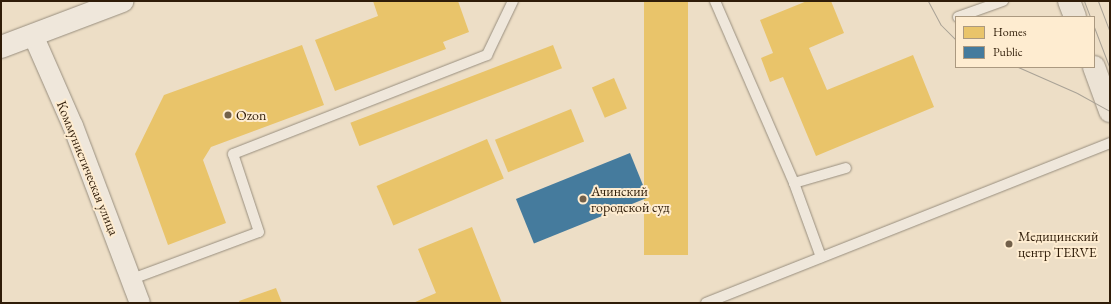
<!DOCTYPE html>
<meta charset="utf-8">
<style>
body{margin:0}
#map{position:relative;width:1111px;height:304px;overflow:hidden;background:#eddec6;font-family:"EB Garamond",serif}
div>[style]{position:absolute}
.homes>*{inset:0;background:#e9c46a;transform-origin:0 0}
.public>*{inset:0;background:#457b9d;transform-origin:0 0}
.roads{filter:drop-shadow(0 0 1px #988e7e) drop-shadow(0 0 1px #988e7e)}
.lane>*{height:10px;margin:-5px;padding:0 5px;transform-origin:5px;border-radius:5px;background:#efe7db}
.street>*{height:20px;margin:-10px;padding:0 10px;transform-origin:10px;border-radius:10px;background:#efe7db}
.secondary>*{height:22px;margin:-11px;padding:0 11px;transform-origin:11px;border-radius:11px;background:#efe7db}
.primary>*{height:22px;margin:-11px;padding:0 11px;transform-origin:11px;border-radius:11px;background:#ece3d5}
.tram>*{height:1px;margin:-0.5px;padding:0 0.5px;transform-origin:0.5px;border-radius:0.5px;background:#a9a296}
.dots>*{width:11px;height:11px;translate:-50% -50%;box-sizing:border-box;border:2px solid #feecd0;border-radius:50%}
span{translate:-50% -50%;white-space:nowrap;text-align:center;line-height:1.15;-webkit-text-stroke:4px #feecd0;paint-order:stroke}
.poi-label{font-size:14px;color:#2f1c08}
.left{translate:0 -50%;text-align:left}
.street-label{font-size:14px;color:#2f1c08}
.frame{position:absolute;inset:0;border:2px solid #2f1c08;pointer-events:none}
.legend{position:absolute;left:955px;top:16px;width:140px;height:52px;box-sizing:border-box;background:#feecd0;border:1px solid #ab9980;margin:0;padding:5px 7px;list-style:none;font-size:12px;color:#2f1c08}
.legend li{display:flex;align-items:center;gap:8px;height:20px}
.legend b{width:20px;border:1px solid #ab9980}
</style>
<div id="map">
<div class="homes">
<i style="clip-path:polygon(373px 1px,458px 1px,469px 32px,443px 42px,446px 49px,335px 91px,315px 40px,378px 16px)"></i>
<i style="left:644px;top:1px;width:44px;height:254px"></i>
<i style="clip-path:polygon(807px 1px,831px 1px,844px 33px,809px 48px,827px 90px,913px 55px,934px 107px,816px 156px,783px 77px,770px 82px,761px 58px,773px 53px,760px 20px)"></i>
<i style="clip-path:polygon(302px 45px,324px 105px,211px 147px,203px 160px,226px 223px,168px 245px,135px 154px,164px 95px)"></i>
<i style="left:553px;top:45px;width:25px;height:217px;rotate:69deg"></i>
<i style="left:614px;top:78px;width:33px;height:24px;rotate:67deg"></i>
<i style="left:571px;top:109px;width:35px;height:82px;rotate:68deg"></i>
<i style="left:487px;top:139px;width:43px;height:120px;rotate:67deg"></i>
<i style="clip-path:polygon(472px 227px,502px 303px,413px 303px,436px 293px,418px 249px)"></i>
<i style="clip-path:polygon(276px 288px,282px 303px,240px 303px,239px 301px)"></i>
</div>
<div class="public">
<i style="left:630px;top:153px;width:48px;height:123px;rotate:68deg"></i>
</div>
<div class="roads">
<div class="lane">
<i style="left:715px;top:1px;width:198px;rotate:66.5deg"></i>
<i style="left:794px;top:183px;width:79px;rotate:70deg"></i>
<i style="left:958px;top:17px;width:48px;rotate:-19.6deg"></i>
<i style="left:794px;top:183px;width:54px;rotate:-16.1deg"></i>
<i style="left:132px;top:279px;width:135px;rotate:-20.3deg"></i>
<i style="left:259px;top:232px;width:82px;rotate:-108.4deg"></i>
<i style="left:233px;top:154px;width:273px;rotate:-21.3deg"></i>
<i style="left:487px;top:55px;width:60px;rotate:-64.3deg"></i>
<i style="left:706px;top:303px;width:435px;rotate:-21.6deg"></i>
</div>
<div class="street">
<i style="left:33px;top:35px;width:99px;rotate:66.3deg"></i>
<i style="left:73px;top:126px;width:189px;rotate:69.3deg"></i>
</div>
<div class="secondary">
<i style="left:1px;top:47px;width:130px;rotate:-20.7deg"></i>
</div>
<div class="primary">
<i style="left:1069px;top:1px;width:17px;rotate:69deg"></i>
<i style="left:1094px;top:67px;width:47px;rotate:70deg"></i>
</div>
</div>
<div class="tram">
<i style="left:928px;top:1px;width:27px;rotate:62deg"></i>
<i style="left:941px;top:25px;width:21px;rotate:45deg"></i>
<i style="left:1084px;top:1px;width:17px;rotate:69deg"></i>
<i style="left:1098px;top:1px;width:33px;rotate:69deg"></i>
<i style="left:1094px;top:27px;width:45px;rotate:69.1deg"></i>
<i style="left:1018px;top:67px;width:64px;rotate:23.8deg"></i>
<i style="left:1077px;top:93px;width:38px;rotate:29deg"></i>
</div>
<div class="dots">
<i style="left:228px;top:115px;background:#72604a"></i>
<i style="left:583px;top:199px;background:#72604a"></i>
<i style="left:1009px;top:244px;background:#72604a"></i>
</div>
<div class="poi-label">
<span class="left" style="left:236px;top:115px">Ozon</span>
<span class="left" style="left:591px;top:199px">Ачинский<br>городской суд</span>
<span class="left" style="left:1018px;top:244px">Медицинский<br>центр TERVE</span>
</div>
<div class="street-label">
<span style="left:88px;top:168px;rotate:68deg">Коммунистическая улица</span>
</div>
<div class="frame"></div>
<ul class="legend">
<li><b style="height:11px;background:#e9c46a"></b>Homes</li>
<li><b style="height:11px;background:#457b9d"></b>Public</li>
</ul>
</div>
